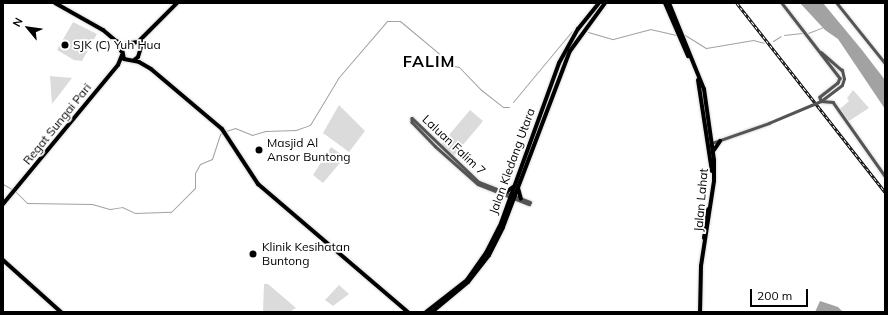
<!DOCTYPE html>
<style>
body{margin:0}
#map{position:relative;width:888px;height:315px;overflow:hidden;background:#fff;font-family:Mulish,sans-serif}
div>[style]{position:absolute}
.green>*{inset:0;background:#dbdbdb;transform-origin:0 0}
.water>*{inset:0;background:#a2a2a2}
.stream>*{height:1px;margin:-0.5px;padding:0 0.5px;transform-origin:0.5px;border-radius:0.5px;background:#a2a2a2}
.roads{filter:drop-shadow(0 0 1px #dbdbdb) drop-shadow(0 0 1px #dbdbdb)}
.minor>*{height:2.5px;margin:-1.25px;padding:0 1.25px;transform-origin:1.25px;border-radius:1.25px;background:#545454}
.major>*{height:4px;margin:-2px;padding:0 2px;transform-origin:2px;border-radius:2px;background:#000}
.rail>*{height:2.5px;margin-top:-1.25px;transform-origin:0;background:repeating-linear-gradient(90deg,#fff 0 3px,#000 0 6px);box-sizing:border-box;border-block:1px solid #000}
.minor-bridge>*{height:2.5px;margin:-1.25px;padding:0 1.25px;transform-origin:1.25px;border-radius:1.25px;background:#545454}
.dots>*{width:11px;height:11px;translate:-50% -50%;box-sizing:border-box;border:2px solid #fff;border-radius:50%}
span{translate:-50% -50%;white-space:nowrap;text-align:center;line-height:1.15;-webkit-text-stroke:3.5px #fff;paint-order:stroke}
.poi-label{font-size:12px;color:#000}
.left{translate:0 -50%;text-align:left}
.street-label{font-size:12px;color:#000}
.district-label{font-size:16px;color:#000;font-weight:700;letter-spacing:1px}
.frame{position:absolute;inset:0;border:4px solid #000;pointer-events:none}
.north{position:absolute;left:8px;top:8px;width:40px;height:40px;-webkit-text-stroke:3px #fff;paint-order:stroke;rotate:299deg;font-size:11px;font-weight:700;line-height:16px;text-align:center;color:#000}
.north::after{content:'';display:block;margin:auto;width:14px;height:18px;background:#000;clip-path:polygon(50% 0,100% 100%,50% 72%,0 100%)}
.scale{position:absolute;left:750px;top:289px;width:58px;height:18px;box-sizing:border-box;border:2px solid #000;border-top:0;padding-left:5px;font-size:12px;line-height:14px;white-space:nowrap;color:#000;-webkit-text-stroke:3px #fff;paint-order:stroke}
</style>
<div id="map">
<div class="green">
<i style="clip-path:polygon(73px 22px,97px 34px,82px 61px,74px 60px,57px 50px)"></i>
<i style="clip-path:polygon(50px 76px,72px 78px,52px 104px)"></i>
<i style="clip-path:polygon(853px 90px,869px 108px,849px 121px,840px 109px,849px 101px,847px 98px)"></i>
<i style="clip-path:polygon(339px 105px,365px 131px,349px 152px,323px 133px)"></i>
<i style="left:470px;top:110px;width:17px;height:45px;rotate:40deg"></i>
<i style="clip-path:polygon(331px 147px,345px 157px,323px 183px,313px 175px)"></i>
<i style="clip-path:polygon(264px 284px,268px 284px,296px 308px,289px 312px,263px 312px)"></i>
<i style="clip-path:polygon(339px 285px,349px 294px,333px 306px,325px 300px)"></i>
</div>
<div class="water">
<i style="clip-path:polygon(800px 3px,823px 3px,862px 50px,885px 80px,885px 109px,838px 39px,825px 30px)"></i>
<i style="clip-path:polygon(820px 301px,838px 307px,843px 312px,815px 312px)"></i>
</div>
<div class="stream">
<i style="left:588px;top:32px;width:26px;rotate:16deg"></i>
<i style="left:613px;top:39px;width:38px;rotate:-15deg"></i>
<i style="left:650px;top:29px;width:27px;rotate:13deg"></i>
<i style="left:808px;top:33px;width:17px;rotate:-21deg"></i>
<i style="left:685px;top:35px;width:25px;rotate:32deg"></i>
<i style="left:706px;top:48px;width:48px;rotate:-9.7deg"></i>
<i style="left:753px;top:40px;width:11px;rotate:15deg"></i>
<i style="left:784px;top:35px;width:18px;rotate:-6deg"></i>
<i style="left:773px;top:41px;width:9px;rotate:-32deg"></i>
<i style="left:513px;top:102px;width:92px;rotate:-50.3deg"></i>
<i style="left:226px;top:131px;width:9px;rotate:-18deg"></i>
<i style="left:235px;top:128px;width:18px;rotate:22deg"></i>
<i style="left:252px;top:135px;width:14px;rotate:-17deg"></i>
<i style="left:265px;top:131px;width:31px;rotate:-2deg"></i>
<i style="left:296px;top:130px;width:15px;rotate:-20deg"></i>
<i style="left:310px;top:125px;width:56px;rotate:-58.9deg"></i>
<i style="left:339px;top:77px;width:74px;rotate:-49.4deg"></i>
<i style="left:387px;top:21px;width:13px"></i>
<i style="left:400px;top:21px;width:70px;rotate:39.8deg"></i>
<i style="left:454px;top:66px;width:5px;rotate:11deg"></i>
<i style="left:459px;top:67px;width:30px;rotate:46deg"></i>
<i style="left:480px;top:89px;width:29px;rotate:38deg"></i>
<i style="left:503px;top:107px;width:6px"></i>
<i style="left:3px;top:184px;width:12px;rotate:31deg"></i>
<i style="left:15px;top:191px;width:17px;rotate:45deg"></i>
<i style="left:27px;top:203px;width:65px;rotate:0.9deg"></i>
<i style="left:92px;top:204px;width:19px;rotate:16deg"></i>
<i style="left:110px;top:209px;width:12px;rotate:-9deg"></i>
<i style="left:122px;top:207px;width:14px;rotate:25deg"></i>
<i style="left:135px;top:213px;width:36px;rotate:-2deg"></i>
<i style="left:171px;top:212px;width:34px;rotate:-45deg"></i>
<i style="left:195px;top:188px;width:15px;rotate:-90deg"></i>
<i style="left:195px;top:173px;width:10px;rotate:-61deg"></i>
<i style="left:200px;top:164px;width:13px;rotate:-23deg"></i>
<i style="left:212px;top:159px;width:26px;rotate:-72deg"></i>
<i style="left:220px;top:134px;width:3px;rotate:-18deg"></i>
</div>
<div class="roads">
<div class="minor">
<i style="left:782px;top:3px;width:95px;rotate:52.3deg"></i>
<i style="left:840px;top:78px;width:5px;rotate:112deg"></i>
<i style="left:838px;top:83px;width:23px;rotate:142deg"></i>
<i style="left:820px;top:97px;width:4px;rotate:76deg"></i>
<i style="left:821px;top:101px;width:12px;rotate:5deg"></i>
<i style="left:833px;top:102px;width:90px;rotate:54.9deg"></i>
<i style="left:837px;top:3px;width:77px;rotate:51.3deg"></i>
<i style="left:821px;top:52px;width:28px;rotate:41deg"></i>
<i style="left:412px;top:118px;width:4px;rotate:90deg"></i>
<i style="left:412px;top:122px;width:33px;rotate:46deg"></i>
<i style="left:435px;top:146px;width:57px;rotate:41.5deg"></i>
<i style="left:478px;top:184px;width:55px;rotate:21.4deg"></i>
<i style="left:412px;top:118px;width:93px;rotate:43.7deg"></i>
<i style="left:479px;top:182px;width:55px;rotate:21.4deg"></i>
<i style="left:712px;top:143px;width:60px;rotate:-19.3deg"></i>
</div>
<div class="major">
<i style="left:55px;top:3px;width:55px;rotate:29.4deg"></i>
<i style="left:103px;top:30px;width:17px;rotate:40deg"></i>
<i style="left:116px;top:41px;width:11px;rotate:63deg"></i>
<i style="left:665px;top:3px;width:58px;rotate:66.5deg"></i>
<i style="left:669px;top:3px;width:93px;rotate:67.9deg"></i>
<i style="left:704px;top:89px;width:72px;rotate:82deg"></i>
<i style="left:714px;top:160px;width:21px;rotate:90deg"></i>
<i style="left:714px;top:181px;width:86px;rotate:98.7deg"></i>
<i style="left:701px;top:266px;width:46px;rotate:91.2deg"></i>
<i style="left:116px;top:41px;width:9px;rotate:21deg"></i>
<i style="left:124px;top:44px;width:14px;rotate:-8deg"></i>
<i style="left:138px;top:42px;width:55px;rotate:-45deg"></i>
<i style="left:128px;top:44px;width:8px;rotate:140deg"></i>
<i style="left:122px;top:49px;width:10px;rotate:79deg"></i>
<i style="left:124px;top:59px;width:15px;rotate:11deg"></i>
<i style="left:139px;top:62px;width:14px;rotate:30deg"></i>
<i style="left:151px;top:69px;width:93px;rotate:40.2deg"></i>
<i style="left:222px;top:129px;width:66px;rotate:56.8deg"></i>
<i style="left:258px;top:184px;width:197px;rotate:40.5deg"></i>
<i style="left:134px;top:60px;width:5px;rotate:-37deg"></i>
<i style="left:138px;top:57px;width:17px;rotate:-73deg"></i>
<i style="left:698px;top:80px;width:92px;rotate:81.3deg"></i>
<i style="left:714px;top:150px;width:11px;rotate:-56deg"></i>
<i style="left:518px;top:188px;width:11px;rotate:75deg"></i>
<i style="left:505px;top:193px;width:10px;rotate:-37deg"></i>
<i style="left:3px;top:204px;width:180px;rotate:-50.4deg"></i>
<i style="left:118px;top:65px;width:11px;rotate:-68deg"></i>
<i style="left:704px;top:238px;width:29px;rotate:-82deg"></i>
<i style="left:3px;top:260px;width:78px;rotate:41.9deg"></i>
<i style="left:426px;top:312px;width:52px;rotate:-38deg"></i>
<i style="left:467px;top:280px;width:33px;rotate:-55deg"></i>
<i style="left:486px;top:253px;width:30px;rotate:-63deg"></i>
<i style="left:500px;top:226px;width:173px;rotate:-70.1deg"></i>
<i style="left:559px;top:63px;width:39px;rotate:-61deg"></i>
<i style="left:578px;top:29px;width:33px;rotate:-51deg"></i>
<i style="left:432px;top:312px;width:47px;rotate:-39.8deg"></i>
<i style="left:468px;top:282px;width:34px;rotate:-52deg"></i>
<i style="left:489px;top:255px;width:31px;rotate:-63deg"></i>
<i style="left:503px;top:227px;width:188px;rotate:-69.2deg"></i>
<i style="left:570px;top:51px;width:59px;rotate:-53.9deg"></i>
</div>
</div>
<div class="rail">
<i style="left:737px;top:3px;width:240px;rotate:51.9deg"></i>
</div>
<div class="minor-bridge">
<i style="left:769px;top:123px;width:56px;rotate:-22.9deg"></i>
<i style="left:821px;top:101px;width:26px;rotate:-37deg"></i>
<i style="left:842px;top:85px;width:6px;rotate:-72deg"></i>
<i style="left:844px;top:79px;width:9px;rotate:-103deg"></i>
</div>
<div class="dots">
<i style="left:65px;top:45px;background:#000"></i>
<i style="left:259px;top:150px;background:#000"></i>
<i style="left:253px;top:254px;background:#000"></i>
</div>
<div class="poi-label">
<span class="left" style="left:73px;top:45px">SJK (C) Yuh Hua</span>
<span class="left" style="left:267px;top:150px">Masjid Al<br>Ansor Buntong</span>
<span class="left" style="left:262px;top:254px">Klinik Kesihatan<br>Buntong</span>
</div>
<div class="street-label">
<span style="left:57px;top:124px;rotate:-51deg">Regat Sungai Pari</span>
<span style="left:454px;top:145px;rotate:43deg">Laluan Falim 7</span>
<span style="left:512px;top:161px;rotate:-70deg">Jalan Kledang Utara</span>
<span style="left:701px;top:200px;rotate:-85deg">Jalan Lahat</span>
</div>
<div class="district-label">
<span style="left:429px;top:61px">FALIM</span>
</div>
<div class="frame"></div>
<div class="north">N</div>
<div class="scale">200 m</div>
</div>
